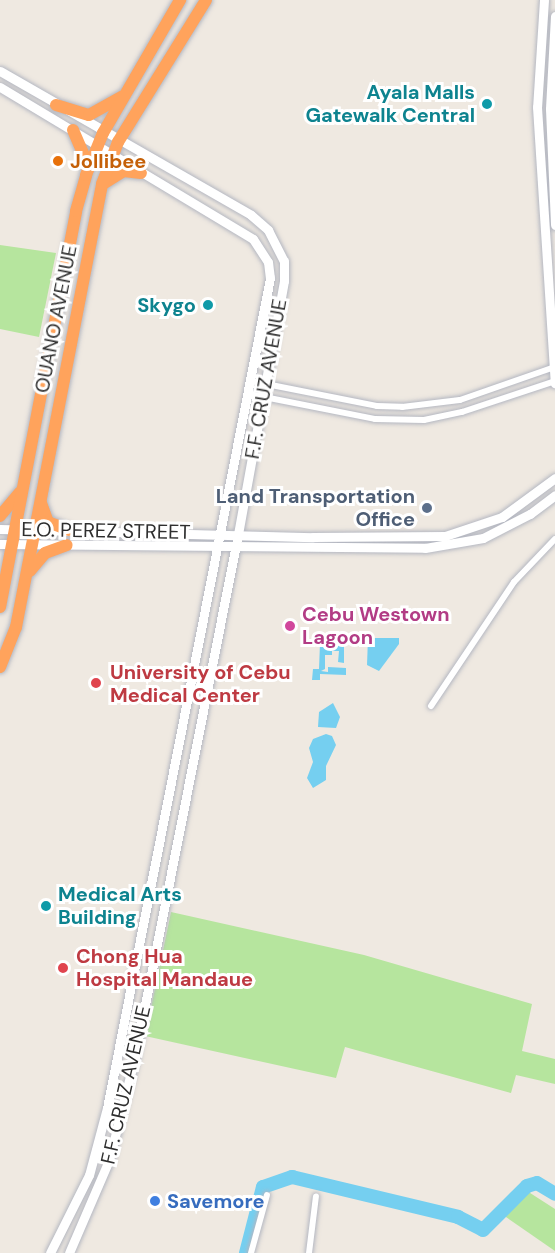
<!DOCTYPE html>
<style>
body{margin:0}
#map{position:relative;width:555px;height:1253px;overflow:hidden;background:#efe9e1;font-family:"DM Sans",sans-serif}
div>[style]{position:absolute}
.green>*{inset:0;background:#b6e59e}
.water>*{inset:0;background:#75cff0}
.river>*{height:14px;margin:-7px;padding:0 7px;transform-origin:7px;border-radius:7px;background:#75cff0}
.roads{filter:drop-shadow(0 0 2px #b4b7c1) drop-shadow(0 0 2px #b4b7c1)}
.street>*{height:6px;margin:-3px;padding:0 3px;transform-origin:3px;border-radius:3px;background:#fff}
.secondary>*{height:9px;margin:-4.5px;padding:0 4.5px;transform-origin:4.5px;border-radius:4.5px;background:#fff}
.highway>*{height:12px;margin:-6px;padding:0 6px;transform-origin:6px;border-radius:6px;background:#ffa35c}
.dots>*{width:16px;height:16px;translate:-50% -50%;box-sizing:border-box;border:3px solid #fff;border-radius:50%}
span{translate:-50% -50%;white-space:nowrap;text-align:center;line-height:1.15;-webkit-text-stroke:6px #fff;paint-order:stroke}
.culture-label{font-size:20px;color:#0d838f;font-weight:700}
.right{translate:-100% -50%;text-align:right}
.left{translate:0 -50%;text-align:left}
.food-label{font-size:20px;color:#c56008;font-weight:700}
.street-label{font-size:20px;color:#2e2e2e}
.service-label{font-size:20px;color:#4e5e75;font-weight:700}
.hotel-label{font-size:20px;color:#b23c85;font-weight:700}
.health-label{font-size:20px;color:#be3a42;font-weight:700}
.shop-label{font-size:20px;color:#366cbe;font-weight:700}
</style>
<div id="map">
<div class="green">
<i style="clip-path:polygon(0 245px,56px 253px,39px 337px,0 329px)"></i>
<i style="clip-path:polygon(171px 912px,364px 955px,532px 1004px,522px 1051px,555px 1059px,555px 1084px,516px 1075px,511px 1093px,345px 1047px,336px 1078px,145px 1036px)"></i>
<i style="clip-path:polygon(527px 1191px,555px 1209px,555px 1251px,503px 1215px)"></i>
</div>
<div class="water">
<i style="clip-path:polygon(368px 638px,399px 638px,399px 644px,379px 671px,367px 665px)"></i>
<i style="clip-path:polygon(320px 643px,344px 643px,344px 663px,338px 662px,339px 651px,332px 651px,332px 655px,325px 655px,325px 669px,321px 671px,328px 672px,328px 667px,346px 668px,346px 675px,320px 674px,320px 680px,312px 680px,313px 669px,319px 669px)"></i>
<i style="clip-path:polygon(333px 703px,340px 717px,336px 728px,318px 727px,319px 712px)"></i>
<i style="clip-path:polygon(326px 734px,332px 736px,336px 745px,326px 766px,326px 780px,313px 788px,307px 778px,313px 762px,309px 748px,313px 739px)"></i>
</div>
<div class="river">
<i style="left:246px;top:1253px;width:68px;rotate:-75.6deg"></i>
<i style="left:263px;top:1187px;width:31px;rotate:-19deg"></i>
<i style="left:292px;top:1177px;width:171px;rotate:13.5deg"></i>
<i style="left:458px;top:1217px;width:28px;rotate:27deg"></i>
<i style="left:483px;top:1230px;width:62px;rotate:-45deg"></i>
<i style="left:527px;top:1186px;width:10px;rotate:-17deg"></i>
<i style="left:537px;top:1183px;width:21px;rotate:31deg"></i>
</div>
<div class="roads">
<div class="street">
<i style="left:251px;top:381px;width:128px;rotate:11.2deg"></i>
<i style="left:377px;top:406px;width:25px;rotate:2deg"></i>
<i style="left:402px;top:407px;width:58px;rotate:-6.9deg"></i>
<i style="left:460px;top:400px;width:101px;rotate:-19.2deg"></i>
<i style="left:249px;top:394px;width:128px;rotate:11.2deg"></i>
<i style="left:375px;top:419px;width:49px;rotate:1.2deg"></i>
<i style="left:424px;top:420px;width:39px;rotate:-12deg"></i>
<i style="left:462px;top:412px;width:98px;rotate:-18.4deg"></i>
<i style="left:431px;top:706px;width:149px;rotate:-56.2deg"></i>
<i style="left:514px;top:582px;width:59px;rotate:-46.4deg"></i>
<i style="left:251px;top:1253px;width:60px;rotate:-74.6deg"></i>
<i style="left:309px;top:1253px;width:57px;rotate:-83deg"></i>
</div>
<div class="secondary">
<i style="left:544px;top:0;width:107px;rotate:93.7deg"></i>
<i style="left:537px;top:107px;width:277px;rotate:86.3deg"></i>
<i style="left:555px;top:16px;width:93px;rotate:93.1deg"></i>
<i style="left:550px;top:109px;width:116px;rotate:87.5deg"></i>
<i style="left:0;top:71px;width:289px;rotate:29.8deg"></i>
<i style="left:251px;top:215px;width:23px;rotate:41deg"></i>
<i style="left:268px;top:230px;width:35px;rotate:63deg"></i>
<i style="left:284px;top:261px;width:20px;rotate:90deg"></i>
<i style="left:284px;top:281px;width:257px;rotate:100.3deg"></i>
<i style="left:238px;top:534px;width:536px;rotate:101.18deg"></i>
<i style="left:134px;top:1060px;width:103px;rotate:104deg"></i>
<i style="left:109px;top:1160px;width:101px;rotate:113.3deg"></i>
<i style="left:0;top:87px;width:295px;rotate:31deg"></i>
<i style="left:253px;top:239px;width:27px;rotate:57deg"></i>
<i style="left:268px;top:262px;width:16px;rotate:83deg"></i>
<i style="left:270px;top:278px;width:846px;rotate:101.11deg"></i>
<i style="left:107px;top:1108px;width:69px;rotate:105deg"></i>
<i style="left:89px;top:1175px;width:87px;rotate:116.6deg"></i>
<i style="left:0;top:529px;width:313px;rotate:1.5deg"></i>
<i style="left:313px;top:537px;width:132px;rotate:-0.4deg"></i>
<i style="left:445px;top:536px;width:60px;rotate:-18.4deg"></i>
<i style="left:502px;top:517px;width:66px;rotate:-36.3deg"></i>
<i style="left:0;top:544px;width:425px;rotate:0.5deg"></i>
<i style="left:425px;top:548px;width:59px;rotate:-9.8deg"></i>
<i style="left:483px;top:538px;width:53px;rotate:-27.1deg"></i>
<i style="left:530px;top:514px;width:31px;rotate:-37deg"></i>
</div>
<div class="highway">
<i style="left:56px;top:105px;width:34px;rotate:17deg"></i>
<i style="left:89px;top:115px;width:38px;rotate:-29deg"></i>
<i style="left:73px;top:130px;width:40px;rotate:66.6deg"></i>
<i style="left:103px;top:184px;width:25px;rotate:-32deg"></i>
<i style="left:124px;top:171px;width:17px;rotate:7deg"></i>
<i style="left:41px;top:503px;width:20px;rotate:70deg"></i>
<i style="left:48px;top:522px;width:22px;rotate:21deg"></i>
<i style="left:0;top:516px;width:31px;rotate:-50deg"></i>
<i style="left:30px;top:571px;width:23px;rotate:-50deg"></i>
<i style="left:45px;top:553px;width:23px;rotate:-20deg"></i>
<i style="left:0;top:607px;width:403px;rotate:-79.1deg"></i>
<i style="left:76px;top:211px;width:37px;rotate:-74deg"></i>
<i style="left:86px;top:175px;width:45px;rotate:-68deg"></i>
<i style="left:103px;top:133px;width:154px;rotate:-59.9deg"></i>
<i style="left:0;top:667px;width:43px;rotate:-68.2deg"></i>
<i style="left:16px;top:627px;width:451px;rotate:-79deg"></i>
<i style="left:102px;top:184px;width:45px;rotate:-69.1deg"></i>
<i style="left:118px;top:142px;width:167px;rotate:-58.2deg"></i>
</div>
</div>
<div class="dots">
<i style="left:487px;top:104px;background:#0f9aa8"></i>
<i style="left:58px;top:161px;background:#e8710a"></i>
<i style="left:208px;top:305px;background:#0f9aa8"></i>
<i style="left:427px;top:508px;background:#5c6f8a"></i>
<i style="left:290px;top:626px;background:#d1479c"></i>
<i style="left:96px;top:683px;background:#e0444e"></i>
<i style="left:46px;top:906px;background:#0f9aa8"></i>
<i style="left:63px;top:968px;background:#e0444e"></i>
<i style="left:155px;top:1201px;background:#3f7fe0"></i>
</div>
<div class="culture-label">
<span class="right" style="left:475px;top:104px">Ayala Malls<br>Gatewalk Central</span>
<span class="right" style="left:196px;top:305px">Skygo</span>
<span class="left" style="left:58px;top:906px">Medical Arts<br>Building</span>
</div>
<div class="food-label">
<span class="left" style="left:70px;top:161px">Jollibee</span>
</div>
<div class="street-label">
<span style="left:56px;top:319px;rotate:-79deg">OUANO AVENUE</span>
<span style="left:266px;top:379px;rotate:-80deg">F.F. CRUZ AVENUE</span>
<span style="left:106px;top:531px;rotate:1deg">E.O. PEREZ STREET</span>
<span style="left:126px;top:1085px;rotate:-77deg">F.F. CRUZ AVENUE</span>
</div>
<div class="service-label">
<span class="right" style="left:415px;top:508px">Land Transportation<br>Office</span>
</div>
<div class="hotel-label">
<span class="left" style="left:302px;top:626px">Cebu Westown<br>Lagoon</span>
</div>
<div class="health-label">
<span class="left" style="left:110px;top:684px">University of Cebu<br>Medical Center</span>
<span class="left" style="left:76px;top:968px">Chong Hua<br>Hospital Mandaue</span>
</div>
<div class="shop-label">
<span class="left" style="left:167px;top:1201px">Savemore</span>
</div>
</div>
